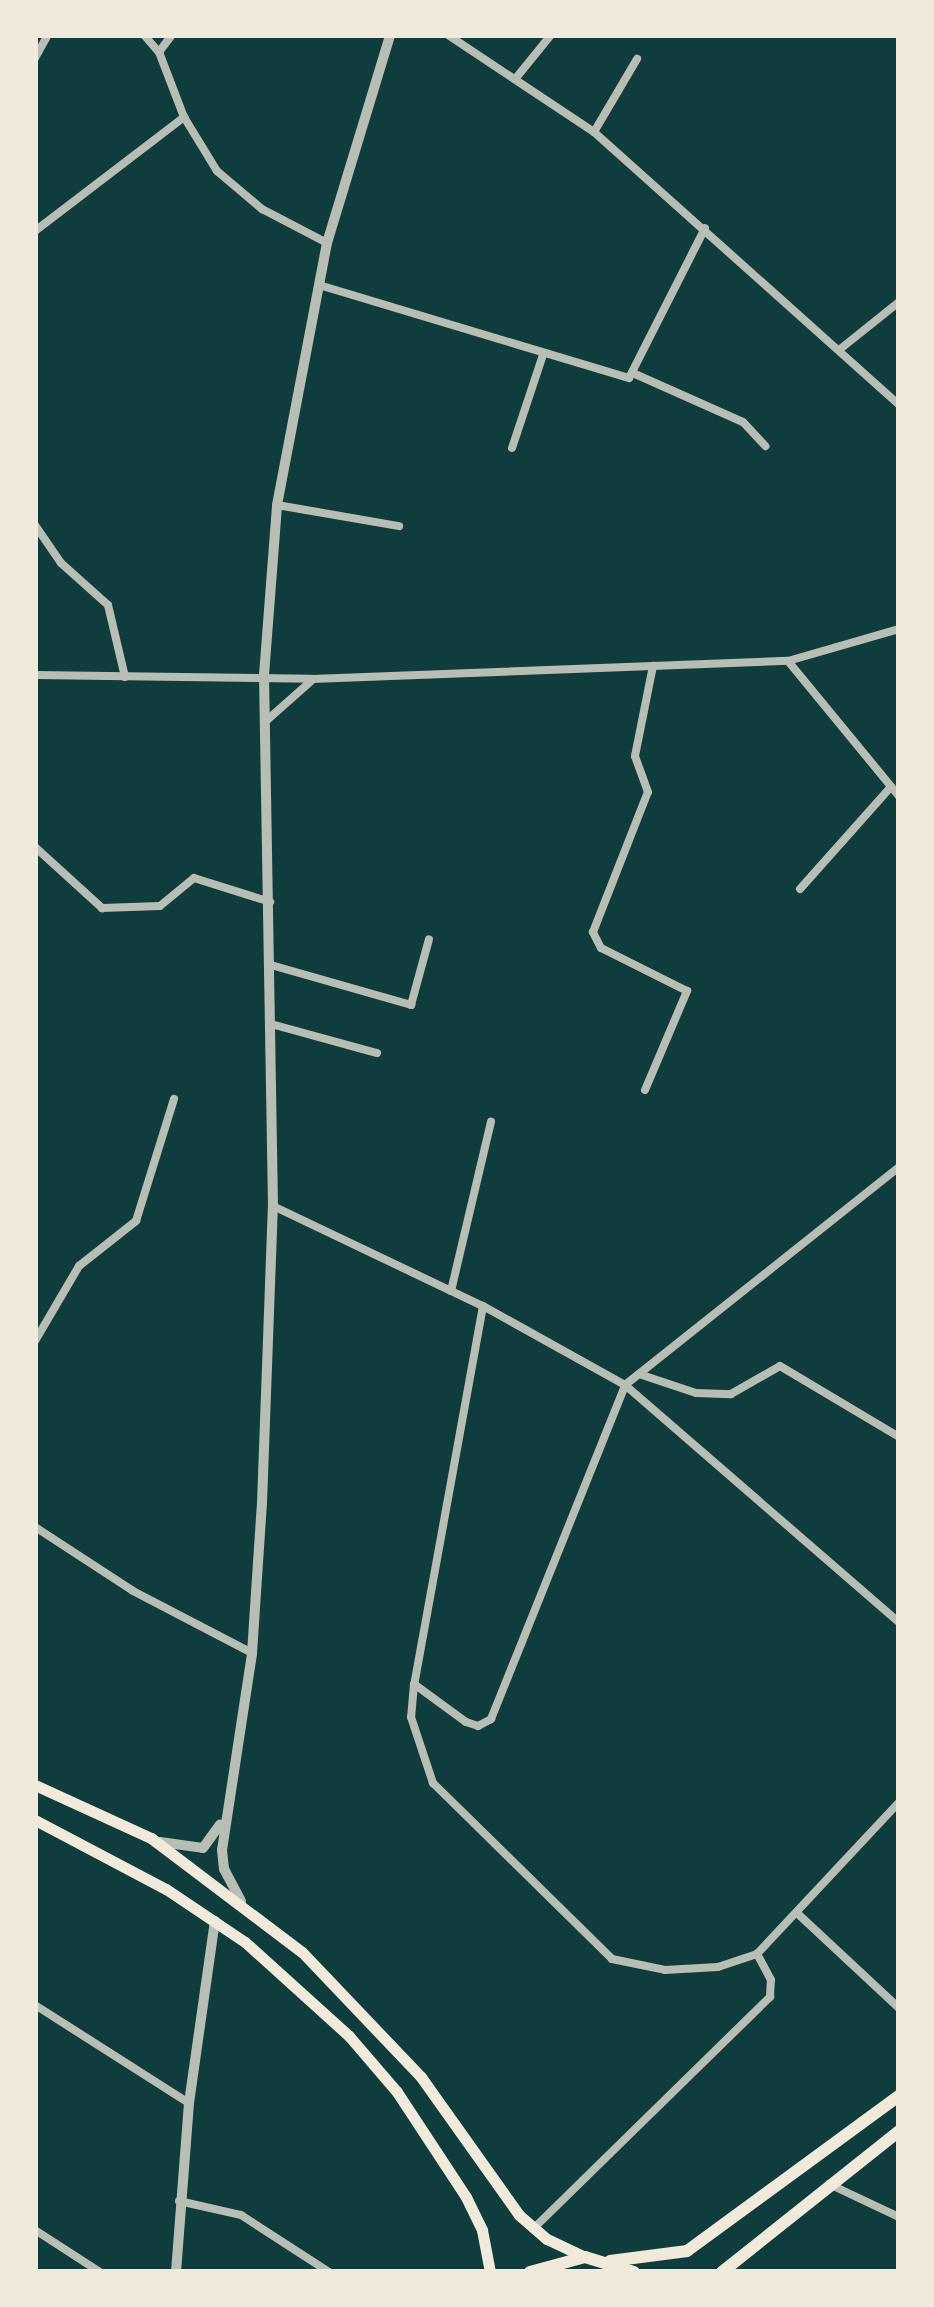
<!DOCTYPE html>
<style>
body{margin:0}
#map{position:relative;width:934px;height:2307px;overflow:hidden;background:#0f3d3e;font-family:Mulish,sans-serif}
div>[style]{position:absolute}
.minor>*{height:8px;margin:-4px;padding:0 4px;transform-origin:4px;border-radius:4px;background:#b8beb3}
.tertiary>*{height:10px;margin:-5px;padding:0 5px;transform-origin:5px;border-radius:5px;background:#b8beb3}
.secondary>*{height:11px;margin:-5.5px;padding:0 5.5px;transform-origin:5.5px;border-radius:5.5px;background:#f1e9da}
.primary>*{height:12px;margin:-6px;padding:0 6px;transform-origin:6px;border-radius:6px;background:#f1e9da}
span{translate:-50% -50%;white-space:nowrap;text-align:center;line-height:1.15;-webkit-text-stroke:9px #f1e9da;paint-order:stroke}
.frame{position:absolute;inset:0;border:38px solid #f1e9da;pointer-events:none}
</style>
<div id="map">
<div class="minor">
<i style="left:144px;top:35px;width:23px;rotate:49deg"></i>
<i style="left:159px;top:52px;width:70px;rotate:69deg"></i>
<i style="left:184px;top:117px;width:63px;rotate:58.6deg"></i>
<i style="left:217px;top:171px;width:59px;rotate:40.2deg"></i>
<i style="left:262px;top:209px;width:73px;rotate:27.6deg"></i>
<i style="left:448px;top:35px;width:175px;rotate:33.6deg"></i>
<i style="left:594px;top:132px;width:409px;rotate:41.8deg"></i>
<i style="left:159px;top:52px;width:21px;rotate:-53deg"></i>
<i style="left:35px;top:58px;width:26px;rotate:-61deg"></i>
<i style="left:516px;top:78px;width:55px;rotate:-50.9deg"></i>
<i style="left:594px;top:132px;width:85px;rotate:-59.5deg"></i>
<i style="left:35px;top:231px;width:188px;rotate:-37.4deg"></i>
<i style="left:319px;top:285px;width:324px;rotate:16.7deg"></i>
<i style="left:629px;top:378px;width:168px;rotate:-63.1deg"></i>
<i style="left:839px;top:350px;width:77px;rotate:-38.7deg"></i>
<i style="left:635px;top:374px;width:118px;rotate:24deg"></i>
<i style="left:743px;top:422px;width:33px;rotate:47deg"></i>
<i style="left:512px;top:448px;width:98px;rotate:-71.6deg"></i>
<i style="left:277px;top:505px;width:124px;rotate:9.8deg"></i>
<i style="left:35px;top:525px;width:46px;rotate:55.6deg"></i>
<i style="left:61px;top:563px;width:63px;rotate:41.8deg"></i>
<i style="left:108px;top:605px;width:74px;rotate:76.7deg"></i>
<i style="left:788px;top:661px;width:116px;rotate:-16.1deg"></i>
<i style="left:35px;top:675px;width:277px;rotate:0.8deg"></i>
<i style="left:312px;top:679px;width:476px;rotate:-2.2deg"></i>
<i style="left:788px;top:661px;width:175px;rotate:50.6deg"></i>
<i style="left:266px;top:721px;width:60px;rotate:-41.6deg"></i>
<i style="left:35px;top:847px;width:91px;rotate:42.3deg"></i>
<i style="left:102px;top:908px;width:58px;rotate:-2deg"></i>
<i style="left:160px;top:906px;width:44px;rotate:-39.5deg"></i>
<i style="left:194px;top:878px;width:80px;rotate:17.5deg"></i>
<i style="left:800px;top:889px;width:137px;rotate:-48.3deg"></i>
<i style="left:271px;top:965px;width:146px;rotate:15.9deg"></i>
<i style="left:411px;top:1005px;width:68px;rotate:-74.7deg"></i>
<i style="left:271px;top:1024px;width:110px;rotate:15.3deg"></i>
<i style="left:645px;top:1090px;width:108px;rotate:-67deg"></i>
<i style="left:687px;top:991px;width:96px;rotate:-153.4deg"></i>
<i style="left:601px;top:948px;width:18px;rotate:-117deg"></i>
<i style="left:593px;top:932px;width:150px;rotate:-68.6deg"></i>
<i style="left:648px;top:792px;width:38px;rotate:-110deg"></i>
<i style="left:635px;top:756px;width:92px;rotate:-78.7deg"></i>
<i style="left:273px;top:1206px;width:233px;rotate:25.5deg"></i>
<i style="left:483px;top:1306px;width:162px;rotate:29.1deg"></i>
<i style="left:625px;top:1385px;width:362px;rotate:40.9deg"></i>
<i style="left:451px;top:1291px;width:174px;rotate:-76.7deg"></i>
<i style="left:483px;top:1306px;width:384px;rotate:100.3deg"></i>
<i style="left:414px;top:1684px;width:33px;rotate:95deg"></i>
<i style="left:411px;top:1717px;width:70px;rotate:71.6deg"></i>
<i style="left:433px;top:1783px;width:251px;rotate:44.5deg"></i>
<i style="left:612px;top:1959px;width:54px;rotate:11.7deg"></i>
<i style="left:665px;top:1970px;width:53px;rotate:-3.2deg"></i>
<i style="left:718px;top:1967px;width:41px;rotate:-18.4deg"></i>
<i style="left:757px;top:1954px;width:208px;rotate:-46.9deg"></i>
<i style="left:35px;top:1341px;width:87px;rotate:-59.6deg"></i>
<i style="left:79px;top:1266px;width:73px;rotate:-38.3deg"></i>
<i style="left:136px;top:1221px;width:128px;rotate:-72.7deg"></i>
<i style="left:639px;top:1374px;width:60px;rotate:18.4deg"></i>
<i style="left:696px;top:1393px;width:35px;rotate:2deg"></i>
<i style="left:731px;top:1394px;width:56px;rotate:-29.7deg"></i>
<i style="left:780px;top:1366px;width:139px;rotate:30.8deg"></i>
<i style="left:35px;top:1527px;width:117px;rotate:33.1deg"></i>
<i style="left:133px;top:1591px;width:134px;rotate:27.5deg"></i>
<i style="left:414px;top:1684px;width:64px;rotate:36.2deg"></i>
<i style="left:466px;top:1722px;width:13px;rotate:18deg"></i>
<i style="left:478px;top:1726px;width:15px;rotate:-28deg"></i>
<i style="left:491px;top:1719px;width:360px;rotate:-68.1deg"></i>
<i style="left:625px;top:1385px;width:350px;rotate:-38.5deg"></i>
<i style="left:797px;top:1913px;width:139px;rotate:43deg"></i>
<i style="left:35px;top:2005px;width:183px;rotate:32.5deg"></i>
<i style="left:829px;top:2184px;width:77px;rotate:25.2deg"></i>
<i style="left:179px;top:2201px;width:64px;rotate:12.7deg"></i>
<i style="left:241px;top:2215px;width:105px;rotate:32.9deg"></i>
<i style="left:533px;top:2229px;width:332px;rotate:-44.4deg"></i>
<i style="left:770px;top:1997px;width:17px;rotate:-87deg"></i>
<i style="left:771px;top:1980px;width:30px;rotate:-118deg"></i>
<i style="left:35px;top:2230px;width:77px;rotate:32.9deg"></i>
</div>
<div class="tertiary">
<i style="left:160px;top:1842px;width:43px;rotate:7.9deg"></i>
<i style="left:203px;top:1848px;width:29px;rotate:-54deg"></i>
<i style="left:241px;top:1901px;width:36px;rotate:-118deg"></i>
<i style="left:224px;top:1869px;width:19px;rotate:-96deg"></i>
<i style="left:222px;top:1850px;width:199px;rotate:-81.3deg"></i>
<i style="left:252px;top:1653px;width:150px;rotate:-86.2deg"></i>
<i style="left:262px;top:1503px;width:297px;rotate:-87.9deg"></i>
<i style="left:273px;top:1206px;width:531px;rotate:-90.97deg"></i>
<i style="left:264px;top:675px;width:170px;rotate:-85.6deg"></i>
<i style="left:277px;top:505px;width:267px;rotate:-79.2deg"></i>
<i style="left:327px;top:243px;width:217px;rotate:-73.1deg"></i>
<i style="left:176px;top:2272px;width:169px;rotate:-85.6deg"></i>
<i style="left:189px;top:2103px;width:184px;rotate:-81.9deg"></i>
</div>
<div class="secondary">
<i style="left:35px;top:1785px;width:128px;rotate:24.6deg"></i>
<i style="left:151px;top:1838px;width:189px;rotate:37.1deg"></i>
<i style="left:302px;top:1952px;width:173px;rotate:46.4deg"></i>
<i style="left:421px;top:2077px;width:169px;rotate:54.6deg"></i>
<i style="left:519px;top:2215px;width:37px;rotate:41deg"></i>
<i style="left:547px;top:2239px;width:42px;rotate:25.3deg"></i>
<i style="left:35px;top:1820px;width:148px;rotate:27.8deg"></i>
<i style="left:166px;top:1889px;width:95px;rotate:33.9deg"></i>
<i style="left:245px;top:1942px;width:140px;rotate:42.1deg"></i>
<i style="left:349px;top:2036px;width:74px;rotate:49.4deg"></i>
<i style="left:397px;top:2092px;width:126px;rotate:56.7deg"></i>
<i style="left:466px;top:2197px;width:37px;rotate:64deg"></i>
<i style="left:482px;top:2230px;width:43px;rotate:79.2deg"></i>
</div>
<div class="primary">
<i style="left:610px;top:2261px;width:78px;rotate:-7.4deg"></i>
<i style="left:687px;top:2251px;width:263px;rotate:-36.2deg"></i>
<i style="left:530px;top:2272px;width:57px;rotate:-15.3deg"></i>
<i style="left:585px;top:2257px;width:51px;rotate:17deg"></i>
<i style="left:722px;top:2272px;width:226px;rotate:-38.5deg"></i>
</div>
<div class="frame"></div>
</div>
